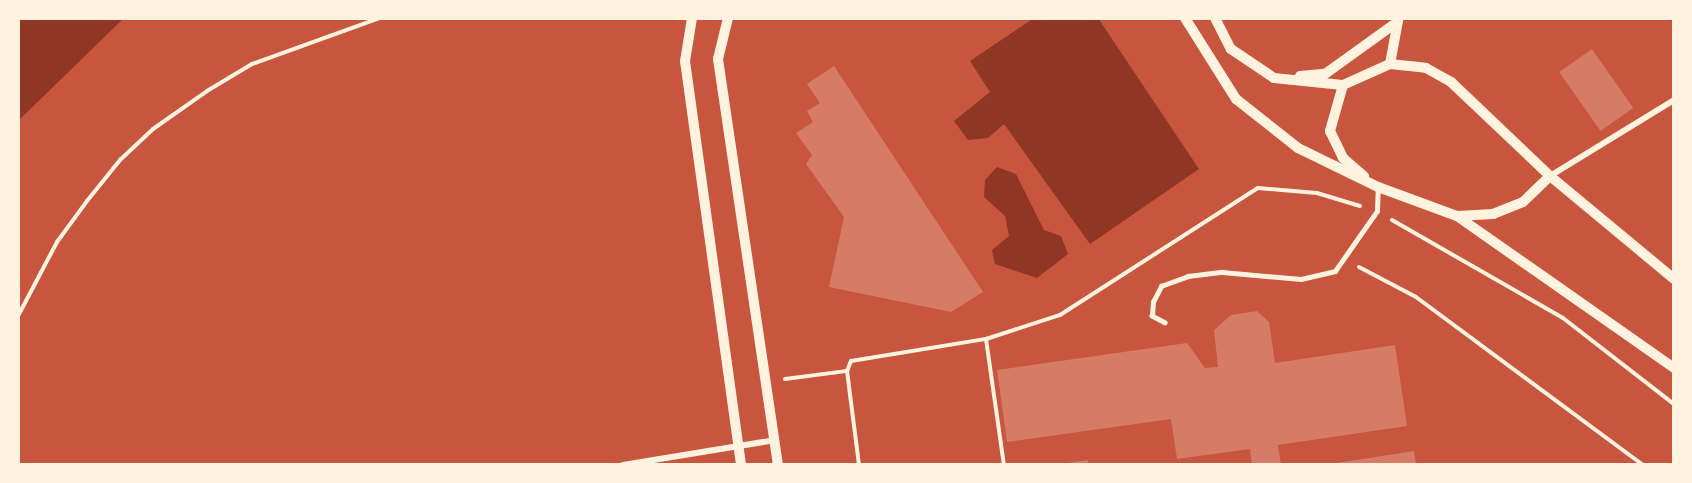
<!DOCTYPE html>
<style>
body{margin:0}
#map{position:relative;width:1692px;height:483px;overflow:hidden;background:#c8553d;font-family:"IBM Plex Sans",sans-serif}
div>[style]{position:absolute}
.water>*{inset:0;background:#8f3625}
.building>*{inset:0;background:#d67c66;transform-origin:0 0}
.path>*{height:4px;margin:-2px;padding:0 2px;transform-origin:2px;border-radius:2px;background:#fff3e0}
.service>*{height:4.5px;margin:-2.25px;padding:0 2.25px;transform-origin:2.25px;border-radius:2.25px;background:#fff3e0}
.minor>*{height:6px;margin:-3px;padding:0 3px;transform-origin:3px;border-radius:3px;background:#fff3e0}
.tertiary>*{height:10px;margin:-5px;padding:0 5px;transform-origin:5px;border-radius:5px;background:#fff3e0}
span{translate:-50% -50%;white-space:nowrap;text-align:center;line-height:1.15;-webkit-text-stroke:5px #fff3e0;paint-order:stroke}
.frame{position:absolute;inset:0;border:20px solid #fff3e0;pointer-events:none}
</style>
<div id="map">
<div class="water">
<i style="clip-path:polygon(18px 18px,124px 18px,18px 121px)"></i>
<i style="clip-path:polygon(1034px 18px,1098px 18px,1199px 169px,1090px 244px,1004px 124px,988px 138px,968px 140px,954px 121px,990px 92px,970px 61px)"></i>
<i style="clip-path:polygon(997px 167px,1016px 174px,1044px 230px,1061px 236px,1068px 254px,1037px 278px,995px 264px,992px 250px,1009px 236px,1005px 216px,984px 197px,985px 180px)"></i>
</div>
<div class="building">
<i style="left:1592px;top:49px;width:72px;height:40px;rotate:55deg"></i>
<i style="clip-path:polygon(834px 66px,983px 292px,951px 312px,829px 287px,844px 217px,806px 164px,812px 155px,796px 133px,813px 122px,807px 111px,820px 103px,807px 84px)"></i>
<i style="clip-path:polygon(1257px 311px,1269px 322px,1275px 363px,1395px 345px,1407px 426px,1278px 445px,1281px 465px,1252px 465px,1250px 449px,1177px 459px,1171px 419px,1007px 442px,997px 370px,1187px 343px,1205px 368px,1218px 367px,1214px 330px,1231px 315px)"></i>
<i style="clip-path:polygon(1414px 451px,1416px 465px,1331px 465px,1330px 464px)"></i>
<i style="clip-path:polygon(1088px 460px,1088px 465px,1060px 465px,1060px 464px)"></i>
</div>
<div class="path">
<i style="left:1392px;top:220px;width:197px;rotate:29.8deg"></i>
<i style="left:1563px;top:318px;width:140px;rotate:37.8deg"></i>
<i style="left:1359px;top:267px;width:64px;rotate:27.8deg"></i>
<i style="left:1416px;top:297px;width:282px;rotate:36.5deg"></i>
<i style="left:18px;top:316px;width:84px;rotate:-62.2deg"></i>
<i style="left:57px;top:242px;width:51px;rotate:-53.8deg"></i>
<i style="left:87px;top:201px;width:53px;rotate:-51.2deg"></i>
<i style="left:120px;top:160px;width:45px;rotate:-43.2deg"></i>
<i style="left:153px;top:129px;width:66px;rotate:-35.1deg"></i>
<i style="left:207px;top:91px;width:52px;rotate:-31deg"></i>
<i style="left:252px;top:64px;width:136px;rotate:-19.8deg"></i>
<i style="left:986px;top:339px;width:127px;rotate:81.9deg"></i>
<i style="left:847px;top:371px;width:95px;rotate:82.7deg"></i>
<i style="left:785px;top:379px;width:63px;rotate:-7.4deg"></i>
<i style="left:847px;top:371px;width:11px;rotate:-68deg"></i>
<i style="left:851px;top:361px;width:137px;rotate:-9.3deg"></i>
<i style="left:986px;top:339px;width:78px;rotate:-18deg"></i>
<i style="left:1060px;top:315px;width:235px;rotate:-32.7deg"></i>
<i style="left:1258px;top:188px;width:59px;rotate:4.8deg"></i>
<i style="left:1317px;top:193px;width:45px;rotate:16.8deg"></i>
</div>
<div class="service">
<i style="left:1165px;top:323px;width:15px;rotate:-152deg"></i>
<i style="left:1152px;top:316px;width:14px;rotate:-86deg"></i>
<i style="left:1153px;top:302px;width:18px;rotate:-63deg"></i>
<i style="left:1161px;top:286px;width:29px;rotate:-20deg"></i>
<i style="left:1188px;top:276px;width:34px;rotate:-7deg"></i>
<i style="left:1222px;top:272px;width:79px;rotate:5.1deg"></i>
<i style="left:1301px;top:279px;width:35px;rotate:-13deg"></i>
<i style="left:1335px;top:271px;width:73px;rotate:-55deg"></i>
<i style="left:1377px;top:211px;width:24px;rotate:-88deg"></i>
</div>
<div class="minor">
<i style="left:1550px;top:176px;width:145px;rotate:-31.5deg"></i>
<i style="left:623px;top:465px;width:154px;rotate:-9.3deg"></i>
</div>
<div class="tertiary">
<i style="left:692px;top:18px;width:44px;rotate:99.2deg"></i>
<i style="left:685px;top:61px;width:408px;rotate:82.1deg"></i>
<i style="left:728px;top:18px;width:42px;rotate:103.7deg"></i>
<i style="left:718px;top:59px;width:410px;rotate:81.6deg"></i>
<i style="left:1185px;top:18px;width:96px;rotate:57.8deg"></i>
<i style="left:1236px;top:99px;width:79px;rotate:38.3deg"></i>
<i style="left:1298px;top:148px;width:89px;rotate:26deg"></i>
<i style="left:1378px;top:187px;width:84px;rotate:20.2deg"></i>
<i style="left:1457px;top:216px;width:265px;rotate:35deg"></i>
<i style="left:1215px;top:18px;width:35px;rotate:63deg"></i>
<i style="left:1231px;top:49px;width:52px;rotate:34deg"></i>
<i style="left:1274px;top:78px;width:69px;rotate:5.8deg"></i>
<i style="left:1343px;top:85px;width:51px;rotate:-24.1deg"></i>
<i style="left:1390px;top:64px;width:36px;rotate:6deg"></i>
<i style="left:1426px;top:68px;width:29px;rotate:29deg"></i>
<i style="left:1451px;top:82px;width:137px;rotate:43.5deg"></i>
<i style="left:1550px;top:176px;width:161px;rotate:39.7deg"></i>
<i style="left:1390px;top:64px;width:44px;rotate:-79.5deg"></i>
<i style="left:1300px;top:76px;width:25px;rotate:-5deg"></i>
<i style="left:1325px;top:74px;width:89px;rotate:-35.8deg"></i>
<i style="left:1343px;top:85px;width:48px;rotate:105.8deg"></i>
<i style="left:1330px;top:131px;width:30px;rotate:64deg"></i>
<i style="left:1343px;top:158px;width:28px;rotate:41deg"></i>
<i style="left:1457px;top:216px;width:36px;rotate:-3deg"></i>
<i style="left:1493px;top:214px;width:32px;rotate:-22deg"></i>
<i style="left:1523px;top:202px;width:37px;rotate:-44deg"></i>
</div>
<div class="frame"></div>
</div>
